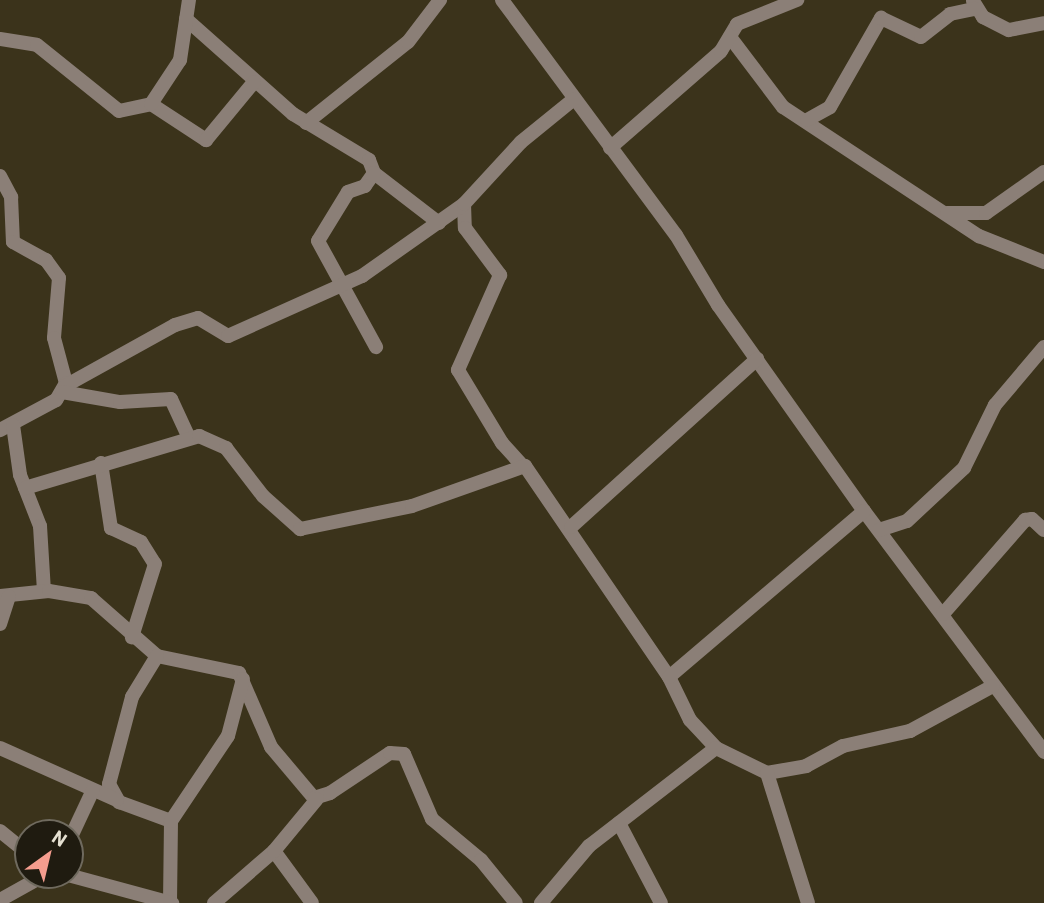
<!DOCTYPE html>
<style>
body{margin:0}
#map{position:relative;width:1044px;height:903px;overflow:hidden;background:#3b331b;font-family:Barlow,sans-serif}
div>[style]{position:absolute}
.minor>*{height:14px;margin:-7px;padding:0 7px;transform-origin:7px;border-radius:7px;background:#8b7f77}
span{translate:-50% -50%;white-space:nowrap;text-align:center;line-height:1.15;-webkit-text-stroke:6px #1f1b10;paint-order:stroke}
.north{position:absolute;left:14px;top:819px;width:70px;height:70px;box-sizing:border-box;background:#1f1b10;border:2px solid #6f6a5e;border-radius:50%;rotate:34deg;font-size:19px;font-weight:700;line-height:28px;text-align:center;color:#e6e1d2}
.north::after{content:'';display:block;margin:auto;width:24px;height:32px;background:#f59d8e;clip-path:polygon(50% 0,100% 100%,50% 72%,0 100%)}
</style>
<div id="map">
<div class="minor">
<i style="left:502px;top:0;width:292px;rotate:53.5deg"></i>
<i style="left:676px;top:235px;width:82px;rotate:59deg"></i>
<i style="left:718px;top:305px;width:252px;rotate:54.7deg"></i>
<i style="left:864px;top:511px;width:301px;rotate:53.2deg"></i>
<i style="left:973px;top:1px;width:19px;rotate:58deg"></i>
<i style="left:983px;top:17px;width:29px;rotate:27deg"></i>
<i style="left:1009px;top:30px;width:36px;rotate:-11deg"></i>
<i style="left:186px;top:19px;width:143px;rotate:41.6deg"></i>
<i style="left:293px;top:114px;width:89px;rotate:31.2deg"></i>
<i style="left:369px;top:160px;width:14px;rotate:69deg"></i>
<i style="left:374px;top:173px;width:82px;rotate:37.6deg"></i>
<i style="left:730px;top:37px;width:88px;rotate:52.9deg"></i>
<i style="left:783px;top:107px;width:235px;rotate:33.4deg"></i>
<i style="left:979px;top:236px;width:70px;rotate:21.8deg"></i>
<i style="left:0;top:39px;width:37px;rotate:9deg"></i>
<i style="left:37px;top:45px;width:105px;rotate:38.8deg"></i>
<i style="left:119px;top:111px;width:33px;rotate:-12deg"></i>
<i style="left:151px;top:104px;width:66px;rotate:33.2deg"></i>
<i style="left:206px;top:140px;width:75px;rotate:-50.4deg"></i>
<i style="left:151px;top:104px;width:53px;rotate:-56.6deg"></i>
<i style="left:180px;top:60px;width:61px;rotate:-81.5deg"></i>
<i style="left:807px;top:120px;width:26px;rotate:-29deg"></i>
<i style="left:830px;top:107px;width:103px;rotate:-60.2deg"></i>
<i style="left:881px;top:18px;width:44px;rotate:25.4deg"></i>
<i style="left:921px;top:37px;width:37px;rotate:-38deg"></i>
<i style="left:950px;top:14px;width:25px;rotate:-12deg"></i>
<i style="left:306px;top:123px;width:130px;rotate:-38.5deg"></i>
<i style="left:408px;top:42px;width:53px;rotate:-52.7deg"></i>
<i style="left:610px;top:148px;width:147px;rotate:-41.1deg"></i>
<i style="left:721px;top:51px;width:31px;rotate:-59deg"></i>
<i style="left:737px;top:24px;width:65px;rotate:-21.8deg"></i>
<i style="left:374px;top:173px;width:16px;rotate:125deg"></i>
<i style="left:365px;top:186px;width:18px;rotate:161deg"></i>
<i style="left:348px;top:192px;width:57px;rotate:121.5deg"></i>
<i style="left:318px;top:241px;width:121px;rotate:61.3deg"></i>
<i style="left:0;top:176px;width:24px;rotate:62deg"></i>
<i style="left:11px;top:197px;width:45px;rotate:87.5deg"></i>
<i style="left:13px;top:242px;width:38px;rotate:29deg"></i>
<i style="left:46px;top:260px;width:22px;rotate:54deg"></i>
<i style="left:59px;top:278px;width:60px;rotate:94.8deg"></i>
<i style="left:54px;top:338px;width:47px;rotate:75.1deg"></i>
<i style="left:66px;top:383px;width:20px;rotate:120deg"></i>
<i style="left:56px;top:400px;width:64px;rotate:151.8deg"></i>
<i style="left:464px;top:204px;width:24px;rotate:88deg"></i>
<i style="left:465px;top:228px;width:59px;rotate:53.3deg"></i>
<i style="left:500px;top:275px;width:104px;rotate:113.9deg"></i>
<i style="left:458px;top:370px;width:85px;rotate:58.9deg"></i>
<i style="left:502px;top:443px;width:30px;rotate:48deg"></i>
<i style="left:947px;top:213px;width:39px"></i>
<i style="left:986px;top:213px;width:71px;rotate:-35.3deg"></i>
<i style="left:65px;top:386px;width:126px;rotate:-29deg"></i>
<i style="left:175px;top:325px;width:24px;rotate:-17deg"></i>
<i style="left:198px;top:318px;width:35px;rotate:31deg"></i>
<i style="left:228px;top:336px;width:147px;rotate:-24.1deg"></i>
<i style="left:362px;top:276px;width:125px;rotate:-35.2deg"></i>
<i style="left:464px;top:204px;width:84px;rotate:-47.4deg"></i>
<i style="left:521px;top:142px;width:68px;rotate:-39.1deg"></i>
<i style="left:62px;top:392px;width:59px;rotate:9.8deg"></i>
<i style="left:120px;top:402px;width:51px;rotate:-3.4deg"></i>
<i style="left:171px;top:399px;width:43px;rotate:65.2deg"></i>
<i style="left:13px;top:425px;width:50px;rotate:82deg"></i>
<i style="left:20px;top:475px;width:55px;rotate:68.6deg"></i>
<i style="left:40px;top:526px;width:65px;rotate:86.5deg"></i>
<i style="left:101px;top:463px;width:66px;rotate:81.3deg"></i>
<i style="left:111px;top:528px;width:33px;rotate:25deg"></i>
<i style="left:141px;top:542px;width:26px;rotate:58deg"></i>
<i style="left:155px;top:564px;width:77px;rotate:107.5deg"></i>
<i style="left:25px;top:488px;width:182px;rotate:-16.6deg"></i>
<i style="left:199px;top:436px;width:30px;rotate:24deg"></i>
<i style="left:226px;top:448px;width:61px;rotate:52.4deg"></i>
<i style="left:263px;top:496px;width:50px;rotate:41.7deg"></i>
<i style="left:300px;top:529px;width:114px;rotate:-11.6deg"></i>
<i style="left:412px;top:506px;width:120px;rotate:-19.5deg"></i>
<i style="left:525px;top:466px;width:255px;rotate:55.7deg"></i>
<i style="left:669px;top:677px;width:48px;rotate:64deg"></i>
<i style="left:690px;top:720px;width:38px;rotate:47deg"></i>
<i style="left:716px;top:748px;width:57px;rotate:26.1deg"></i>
<i style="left:767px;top:773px;width:40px;rotate:-10deg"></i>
<i style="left:806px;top:766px;width:42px;rotate:-28.4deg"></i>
<i style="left:843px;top:746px;width:69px;rotate:-12.6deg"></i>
<i style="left:910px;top:731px;width:94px;rotate:-28.5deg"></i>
<i style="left:571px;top:527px;width:251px;rotate:-42.1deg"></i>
<i style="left:879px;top:530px;width:29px;rotate:-18deg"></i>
<i style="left:907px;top:521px;width:78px;rotate:-42.9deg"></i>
<i style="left:964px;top:468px;width:70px;rotate:-63.8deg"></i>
<i style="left:995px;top:405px;width:76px;rotate:-49.8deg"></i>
<i style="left:0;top:596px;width:49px;rotate:-5.8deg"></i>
<i style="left:49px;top:591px;width:43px;rotate:9.5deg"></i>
<i style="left:91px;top:598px;width:88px;rotate:41.3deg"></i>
<i style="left:157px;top:656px;width:84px;rotate:11.7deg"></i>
<i style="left:239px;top:673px;width:81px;rotate:66.6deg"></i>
<i style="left:271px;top:747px;width:67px;rotate:49.9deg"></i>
<i style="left:314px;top:798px;width:17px;rotate:-17deg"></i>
<i style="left:330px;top:793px;width:72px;rotate:-33.7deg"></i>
<i style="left:390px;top:753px;width:14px;rotate:4deg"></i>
<i style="left:404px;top:754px;width:71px;rotate:66.7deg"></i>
<i style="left:432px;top:819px;width:64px;rotate:39.9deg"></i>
<i style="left:481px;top:860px;width:55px;rotate:50.9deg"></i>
<i style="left:943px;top:614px;width:125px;rotate:-48.9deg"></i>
<i style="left:1025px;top:520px;width:7px;rotate:-8deg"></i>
<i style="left:1032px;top:519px;width:16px;rotate:43deg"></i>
<i style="left:0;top:624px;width:29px;rotate:-72deg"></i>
<i style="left:157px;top:656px;width:48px;rotate:121.4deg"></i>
<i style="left:132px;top:697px;width:90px;rotate:104.8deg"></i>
<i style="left:109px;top:784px;width:21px;rotate:61deg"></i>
<i style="left:119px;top:802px;width:55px;rotate:20.1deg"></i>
<i style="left:171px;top:821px;width:81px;rotate:90.7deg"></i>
<i style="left:669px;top:677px;width:256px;rotate:-40.4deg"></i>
<i style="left:0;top:748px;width:128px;rotate:24deg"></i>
<i style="left:767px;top:773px;width:136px;rotate:72.5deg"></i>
<i style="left:171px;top:821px;width:102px;rotate:-56.2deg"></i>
<i style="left:228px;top:736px;width:59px;rotate:-75.3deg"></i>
<i style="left:619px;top:823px;width:90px;rotate:62.3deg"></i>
<i style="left:0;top:831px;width:36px;rotate:39deg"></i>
<i style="left:70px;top:839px;width:54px;rotate:-64.9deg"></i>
<i style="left:274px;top:851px;width:64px;rotate:53.8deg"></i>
<i style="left:68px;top:875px;width:108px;rotate:15.1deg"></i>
<i style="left:0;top:900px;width:51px;rotate:-29.1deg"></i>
<i style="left:214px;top:903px;width:79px;rotate:-40.9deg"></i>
<i style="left:274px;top:851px;width:67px;rotate:-50.4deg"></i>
<i style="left:541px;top:903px;width:75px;rotate:-49.9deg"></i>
<i style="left:589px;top:846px;width:160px;rotate:-37.7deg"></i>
</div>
<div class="north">N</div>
</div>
